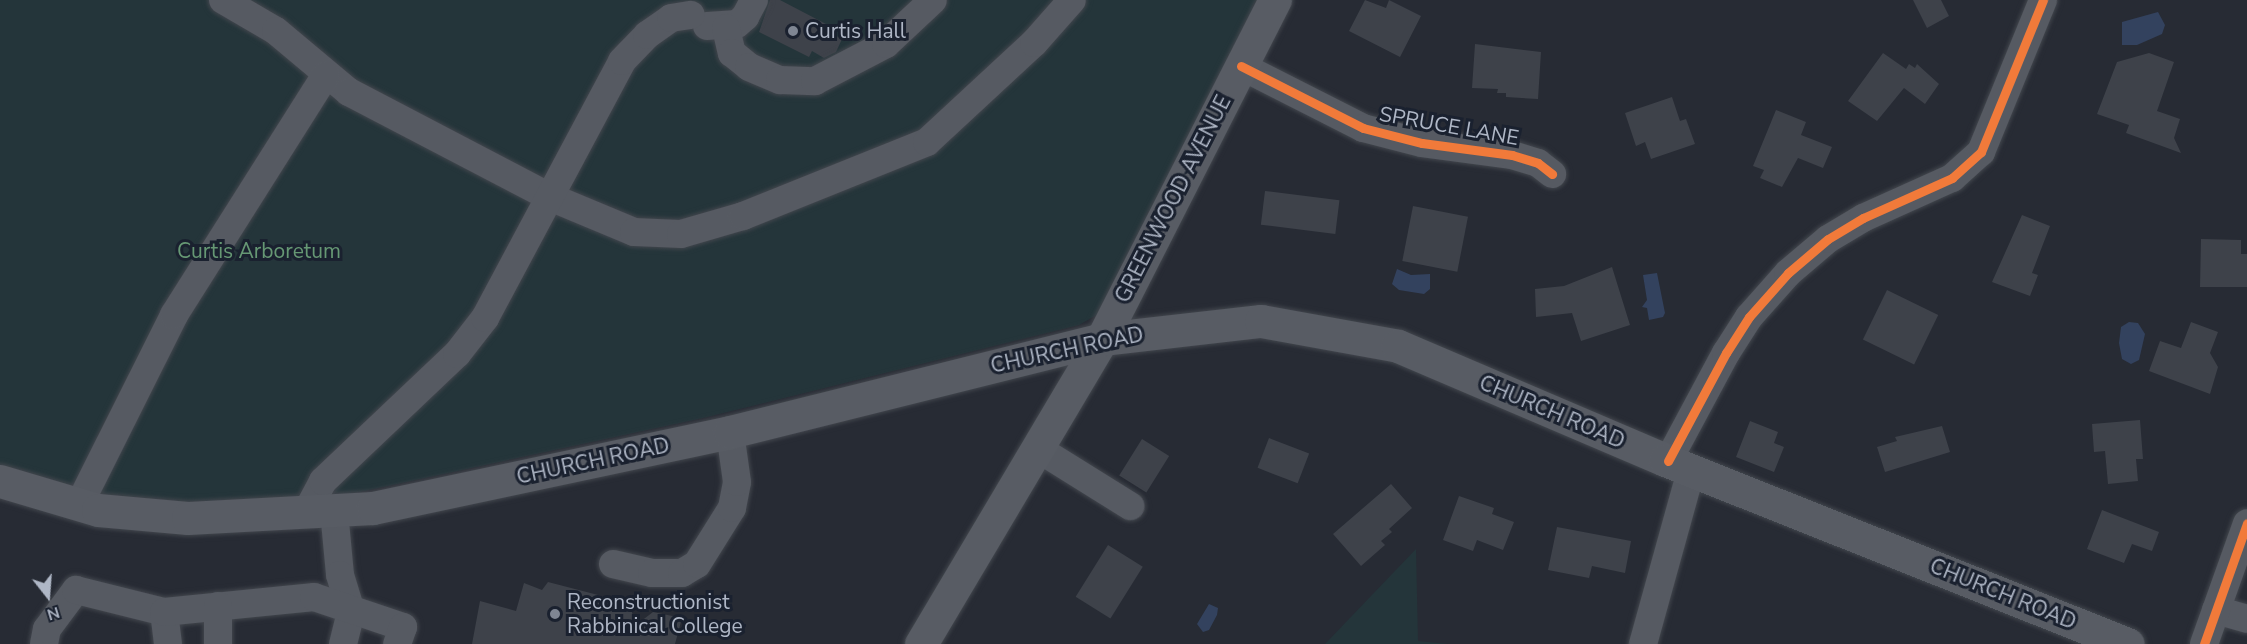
<!DOCTYPE html>
<style>
body{margin:0}
#map{position:relative;width:2247px;height:644px;overflow:hidden;background:#272b34;font-family:"Nunito Sans",sans-serif}
div>[style]{position:absolute}
.green>*{inset:0;background:#24353a}
.water>*{inset:0;background:#33425e}
.building>*{inset:0;background:#3e424a;transform-origin:0 0}
.roads{filter:drop-shadow(0 0 2px #42464d) drop-shadow(0 0 2px #42464d)}
.minor>*{height:28px;margin:-14px;padding:0 14px;transform-origin:14px;border-radius:14px;background:#565a62}
.major>*{height:33px;margin:-16.5px;padding:0 16.5px;transform-origin:16.5px;border-radius:16.5px;background:#585c64}
.cycleway>*{height:9px;margin:-4.5px;padding:0 4.5px;transform-origin:4.5px;border-radius:4.5px;background:#f17a3a}
.dots>*{width:16px;height:16px;translate:-50% -50%;box-sizing:border-box;border:3px solid #1a212f;border-radius:50%}
span{translate:-50% -50%;white-space:nowrap;text-align:center;line-height:1.15;-webkit-text-stroke:6px #1a212f;paint-order:stroke}
.poi-label{font-size:21px;color:#afb7c6}
.left{translate:0 -50%;text-align:left}
.street-label{font-size:21px;color:#afb7c6}
.park-label{font-size:21px;color:#669874}
.north{position:absolute;left:18px;top:566px;width:60px;height:60px;-webkit-text-stroke:4px #1a212f;paint-order:stroke;rotate:163deg;font-size:16px;font-weight:700;line-height:24px;text-align:center;color:#afb7c6}
.north::after{content:'';display:block;margin:auto;width:21px;height:27px;background:#afb7c6;clip-path:polygon(50% 0,100% 100%,50% 72%,0 100%)}
</style>
<div id="map">
<div class="green">
<i style="clip-path:polygon(0 0,1259px 0,1100px 313px,1079px 325px,703px 418px,346px 495px,174px 504px,87px 493px,0 469px)"></i>
<i style="clip-path:polygon(1416px 549px,1418px 641px,1448px 644px,1325px 644px)"></i>
</div>
<div class="water">
<i style="clip-path:polygon(2158px 12px,2165px 25px,2162px 34px,2137px 45px,2122px 45px,2122px 22px)"></i>
<i style="clip-path:polygon(1397px 269px,1411px 275px,1430px 274px,1430px 289px,1424px 294px,1399px 290px,1392px 284px)"></i>
<i style="clip-path:polygon(1657px 273px,1665px 313px,1663px 317px,1649px 320px,1647px 308px,1642px 307px,1647px 300px,1643px 275px)"></i>
<i style="clip-path:polygon(2129px 322px,2138px 323px,2145px 334px,2139px 360px,2131px 364px,2122px 359px,2119px 343px,2121px 327px)"></i>
<i style="clip-path:polygon(1209px 604px,1218px 608px,1217px 615px,1209px 630px,1203px 632px,1197px 624px)"></i>
</div>
<div class="building">
<i style="clip-path:polygon(770px 0,780px 0,826px 24px,824px 29px,842px 39px,836px 52px,824px 58px,812px 51px,809px 57px,759px 32px)"></i>
<i style="clip-path:polygon(1365px 0,1386px 8px,1389px 0,1421px 16px,1400px 57px,1349px 31px)"></i>
<i style="clip-path:polygon(1913px 0,1941px 0,1949px 16px,1927px 28px)"></i>
<i style="clip-path:polygon(1475px 44px,1541px 52px,1538px 99px,1506px 97px,1506px 93px,1497px 93px,1498px 89px,1472px 88px)"></i>
<i style="clip-path:polygon(1883px 53px,1906px 69px,1909px 64px,1915px 68px,1917px 64px,1939px 84px,1925px 104px,1904px 88px,1877px 121px,1848px 101px)"></i>
<i style="clip-path:polygon(2149px 53px,2174px 62px,2157px 111px,2180px 119px,2174px 138px,2181px 153px,2126px 133px,2129px 125px,2097px 114px,2117px 62px)"></i>
<i style="clip-path:polygon(1672px 97px,1680px 121px,1686px 119px,1695px 144px,1651px 159px,1645px 142px,1636px 146px,1625px 113px)"></i>
<i style="clip-path:polygon(1776px 110px,1806px 122px,1801px 135px,1832px 147px,1823px 168px,1798px 158px,1782px 187px,1760px 178px,1764px 170px,1753px 166px)"></i>
<i style="left:1265px;top:191px;width:75px;height:34px;rotate:7deg"></i>
<i style="left:1413px;top:206px;width:56px;height:56px;rotate:11deg"></i>
<i style="clip-path:polygon(2022px 215px,2050px 226px,2032px 273px,2038px 275px,2030px 296px,1992px 282px)"></i>
<i style="clip-path:polygon(2201px 239px,2241px 240px,2241px 254px,2247px 254px,2247px 287px,2200px 287px)"></i>
<i style="clip-path:polygon(1612px 267px,1630px 325px,1581px 341px,1572px 313px,1536px 317px,1535px 289px,1564px 286px)"></i>
<i style="left:1887px;top:290px;width:57px;height:55px;rotate:26deg"></i>
<i style="clip-path:polygon(2191px 322px,2218px 332px,2210px 353px,2218px 367px,2210px 394px,2149px 371px,2160px 341px,2181px 348px)"></i>
<i style="clip-path:polygon(2140px 420px,2143px 459px,2136px 459px,2138px 481px,2108px 484px,2105px 451px,2094px 452px,2092px 424px)"></i>
<i style="clip-path:polygon(1750px 421px,1778px 432px,1774px 443px,1784px 447px,1774px 472px,1736px 457px)"></i>
<i style="clip-path:polygon(1942px 426px,1950px 452px,1885px 472px,1877px 447px,1897px 441px,1895px 437px)"></i>
<i style="left:1269px;top:438px;width:43px;height:32px;rotate:21deg"></i>
<i style="left:1142px;top:439px;width:32px;height:43px;rotate:32deg"></i>
<i style="clip-path:polygon(1391px 484px,1412px 508px,1389px 529px,1392px 532px,1381px 541px,1385px 545px,1361px 566px,1333px 534px)"></i>
<i style="clip-path:polygon(1459px 496px,1494px 508px,1492px 514px,1514px 522px,1503px 550px,1477px 540px,1473px 551px,1443px 540px)"></i>
<i style="clip-path:polygon(2102px 510px,2159px 532px,2152px 551px,2132px 544px,2124px 563px,2087px 549px)"></i>
<i style="clip-path:polygon(1557px 527px,1631px 541px,1625px 573px,1592px 566px,1589px 578px,1548px 570px)"></i>
<i style="left:1108px;top:545px;width:41px;height:61px;rotate:32deg"></i>
<i style="clip-path:polygon(548px 582px,629px 603px,636px 625px,653px 612px,682px 618px,675px 644px,472px 644px,480px 601px,516px 611px,524px 583px,542px 590px)"></i>
</div>
<div class="roads">
<div class="minor">
<i style="left:223px;top:0;width:61px;rotate:30.3deg"></i>
<i style="left:276px;top:31px;width:95px;rotate:39.9deg"></i>
<i style="left:349px;top:92px;width:227px;rotate:27.6deg"></i>
<i style="left:550px;top:197px;width:91px;rotate:22.6deg"></i>
<i style="left:634px;top:232px;width:47px;rotate:2.4deg"></i>
<i style="left:681px;top:234px;width:65px;rotate:-16.2deg"></i>
<i style="left:743px;top:216px;width:198px;rotate:-21.9deg"></i>
<i style="left:927px;top:142px;width:146px;rotate:-42.8deg"></i>
<i style="left:1034px;top:43px;width:57px;rotate:-48.5deg"></i>
<i style="left:707px;top:26px;width:30px;rotate:-4deg"></i>
<i style="left:737px;top:24px;width:11px;rotate:-41deg"></i>
<i style="left:745px;top:17px;width:19px;rotate:-62deg"></i>
<i style="left:726px;top:28px;width:26px;rotate:77deg"></i>
<i style="left:732px;top:53px;width:22px;rotate:39deg"></i>
<i style="left:749px;top:67px;width:34px;rotate:23deg"></i>
<i style="left:780px;top:80px;width:35px;rotate:2deg"></i>
<i style="left:815px;top:81px;width:80px;rotate:-27.5deg"></i>
<i style="left:886px;top:44px;width:64px;rotate:-43.1deg"></i>
<i style="left:1241px;top:66px;width:137px;rotate:26.9deg"></i>
<i style="left:1363px;top:128px;width:61px;rotate:14.3deg"></i>
<i style="left:1422px;top:143px;width:91px;rotate:7.6deg"></i>
<i style="left:1512px;top:155px;width:27px;rotate:17deg"></i>
<i style="left:1538px;top:163px;width:18px;rotate:38deg"></i>
<i style="left:1037px;top:448px;width:110px;rotate:31.9deg"></i>
<i style="left:1668px;top:461px;width:123px;rotate:-61.8deg"></i>
<i style="left:1726px;top:353px;width:43px;rotate:-57.4deg"></i>
<i style="left:1749px;top:317px;width:59px;rotate:-48.4deg"></i>
<i style="left:1788px;top:273px;width:52px;rotate:-40.4deg"></i>
<i style="left:1828px;top:239px;width:41px;rotate:-31deg"></i>
<i style="left:1863px;top:218px;width:98px;rotate:-24.2deg"></i>
<i style="left:1952px;top:178px;width:39px;rotate:-42deg"></i>
<i style="left:1981px;top:152px;width:164px;rotate:-67.8deg"></i>
<i style="left:79px;top:505px;width:212px;rotate:-63.4deg"></i>
<i style="left:174px;top:315px;width:284px;rotate:-57.7deg"></i>
<i style="left:334px;top:511px;width:64px;rotate:84.6deg"></i>
<i style="left:340px;top:575px;width:39px;rotate:73deg"></i>
<i style="left:351px;top:612px;width:33px;rotate:104deg"></i>
<i style="left:306px;top:513px;width:36px;rotate:-62deg"></i>
<i style="left:323px;top:481px;width:185px;rotate:-43.5deg"></i>
<i style="left:457px;top:354px;width:46px;rotate:-52.1deg"></i>
<i style="left:485px;top:318px;width:291px;rotate:-61.9deg"></i>
<i style="left:622px;top:61px;width:36px;rotate:-46deg"></i>
<i style="left:647px;top:35px;width:29px;rotate:-35deg"></i>
<i style="left:671px;top:18px;width:20px;rotate:-9deg"></i>
<i style="left:613px;top:564px;width:40px;rotate:13deg"></i>
<i style="left:652px;top:573px;width:30px"></i>
<i style="left:682px;top:573px;width:17px;rotate:-31deg"></i>
<i style="left:697px;top:564px;width:66px;rotate:-58deg"></i>
<i style="left:732px;top:508px;width:26px;rotate:-79deg"></i>
<i style="left:737px;top:482px;width:50px;rotate:-98deg"></i>
<i style="left:2216px;top:610px;width:32px;rotate:16deg"></i>
<i style="left:44px;top:644px;width:15px;rotate:-79deg"></i>
<i style="left:47px;top:629px;width:49px;rotate:-53.4deg"></i>
<i style="left:76px;top:590px;width:91px;rotate:14deg"></i>
<i style="left:168px;top:644px;width:32px;rotate:-97deg"></i>
<i style="left:164px;top:612px;width:151px;rotate:-5.7deg"></i>
<i style="left:314px;top:597px;width:94px;rotate:18.6deg"></i>
<i style="left:403px;top:627px;width:18px;rotate:109deg"></i>
<i style="left:218px;top:644px;width:38px;rotate:-90deg"></i>
<i style="left:1643px;top:644px;width:180px;rotate:-74.5deg"></i>
<i style="left:2204px;top:644px;width:128px;rotate:-70.4deg"></i>
</div>
<div class="major">
<i style="left:0;top:481px;width:102px;rotate:16.5deg"></i>
<i style="left:98px;top:510px;width:90px;rotate:5.1deg"></i>
<i style="left:188px;top:518px;width:185px;rotate:-3.1deg"></i>
<i style="left:373px;top:508px;width:365px;rotate:-12deg"></i>
<i style="left:730px;top:432px;width:383px;rotate:-14deg"></i>
<i style="left:1102px;top:339px;width:160px;rotate:-6.5deg"></i>
<i style="left:1261px;top:321px;width:139px;rotate:10.3deg"></i>
<i style="left:1398px;top:346px;width:290px;rotate:23.1deg"></i>
<i style="left:1665px;top:460px;width:498px;rotate:21.7deg"></i>
<i style="left:921px;top:644px;width:355px;rotate:-59.3deg"></i>
<i style="left:1102px;top:339px;width:381px;rotate:-63deg"></i>
</div>
</div>
<div class="cycleway">
<i style="left:1241px;top:66px;width:137px;rotate:26.9deg"></i>
<i style="left:1363px;top:128px;width:61px;rotate:14.3deg"></i>
<i style="left:1422px;top:143px;width:91px;rotate:7.6deg"></i>
<i style="left:1512px;top:155px;width:27px;rotate:17deg"></i>
<i style="left:1538px;top:163px;width:18px;rotate:38deg"></i>
<i style="left:1668px;top:461px;width:123px;rotate:-61.8deg"></i>
<i style="left:1726px;top:353px;width:43px;rotate:-57.4deg"></i>
<i style="left:1749px;top:317px;width:59px;rotate:-48.4deg"></i>
<i style="left:1788px;top:273px;width:52px;rotate:-40.4deg"></i>
<i style="left:1828px;top:239px;width:41px;rotate:-31deg"></i>
<i style="left:1863px;top:218px;width:98px;rotate:-24.2deg"></i>
<i style="left:1952px;top:178px;width:39px;rotate:-42deg"></i>
<i style="left:1981px;top:152px;width:164px;rotate:-67.8deg"></i>
<i style="left:2204px;top:644px;width:128px;rotate:-70.4deg"></i>
</div>
<div class="dots">
<i style="left:793px;top:31px;background:#7f8693"></i>
<i style="left:555px;top:614px;background:#7f8693"></i>
</div>
<div class="poi-label">
<span class="left" style="left:805px;top:31px">Curtis Hall</span>
<span class="left" style="left:567px;top:614px">Reconstructionist<br>Rabbinical College</span>
</div>
<div class="street-label">
<span style="left:1449px;top:126px;rotate:10deg">SPRUCE LANE</span>
<span style="left:1173px;top:199px;rotate:-63deg">GREENWOOD AVENUE</span>
<span style="left:1067px;top:350px;rotate:-12deg">CHURCH ROAD</span>
<span style="left:1552px;top:412px;rotate:23deg">CHURCH ROAD</span>
<span style="left:593px;top:461px;rotate:-12deg">CHURCH ROAD</span>
<span style="left:2003px;top:594px;rotate:22deg">CHURCH ROAD</span>
</div>
<div class="park-label">
<span style="left:259px;top:251px">Curtis Arboretum</span>
</div>
<div class="north">N</div>
</div>
